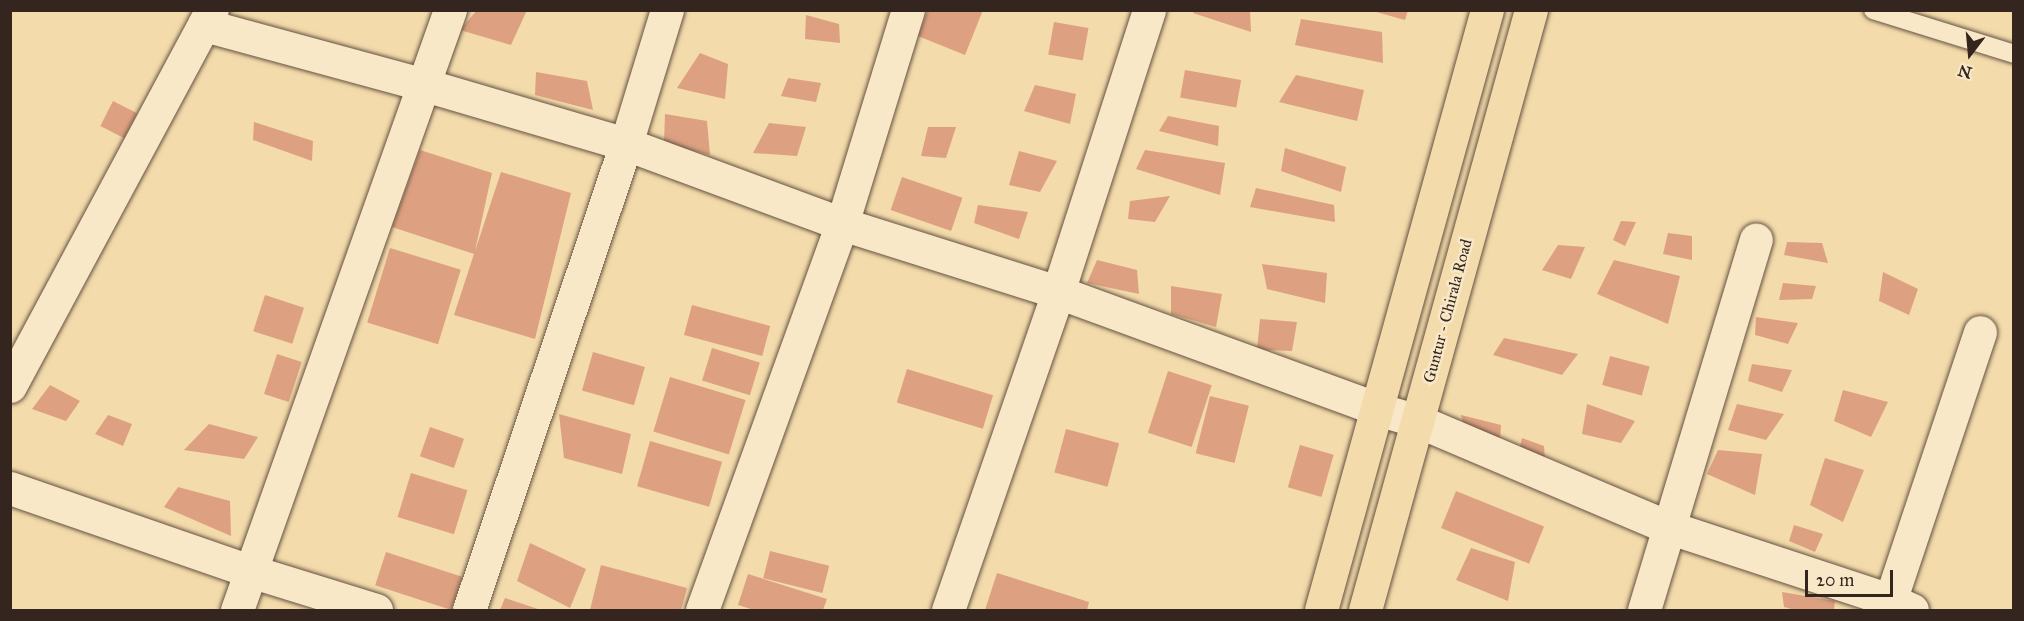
<!DOCTYPE html>
<style>
body{margin:0}
#map{position:relative;width:2024px;height:621px;overflow:hidden;background:#f4dbab;font-family:"IM FELL Great Primer",serif}
div>[style]{position:absolute}
.building>*{inset:0;background:#dda181;transform-origin:0 0}
.roads{filter:drop-shadow(0 0 2px #645242) drop-shadow(0 0 2px #645242)}
.lane>*{height:18px;margin:-9px;padding:0 9px;transform-origin:9px;border-radius:9px;background:#f8e8c8}
.street>*{height:33px;margin:-16.5px;padding:0 16.5px;transform-origin:16.5px;border-radius:16.5px;background:#f8e8c8}
.primary>*{height:33px;margin:-16.5px;padding:0 16.5px;transform-origin:16.5px;border-radius:16.5px;background:#f4dbab}
span{translate:-50% -50%;white-space:nowrap;text-align:center;line-height:1.15;-webkit-text-stroke:5px #f8e8c8;paint-order:stroke}
.street-label{font-size:16px;color:#34251f}
.frame{position:absolute;inset:0;border:12px solid #34251f;pointer-events:none}
.north{position:absolute;left:1940px;top:24px;width:60px;height:60px;-webkit-text-stroke:4px #f8e8c8;paint-order:stroke;rotate:196deg;font-size:16px;font-weight:700;line-height:24px;text-align:center;color:#34251f}
.north::after{content:'';display:block;margin:auto;width:21px;height:27px;background:#34251f;clip-path:polygon(50% 0,100% 100%,50% 72%,0 100%)}
.scale{position:absolute;left:1805px;top:570px;width:88px;height:27px;box-sizing:border-box;border:3px solid #34251f;border-top:0;padding-left:8px;font-size:18px;line-height:21px;white-space:nowrap;color:#34251f;-webkit-text-stroke:4px #f8e8c8;paint-order:stroke}
</style>
<div id="map">
<div class="building">
<i style="clip-path:polygon(477px 10px,527px 10px,511px 45px,460px 30px)"></i>
<i style="clip-path:polygon(928px 10px,983px 10px,965px 55px,918px 36px)"></i>
<i style="clip-path:polygon(1195px 10px,1250px 10px,1251px 32px,1193px 13px)"></i>
<i style="clip-path:polygon(1369px 10px,1408px 10px,1405px 20px)"></i>
<i style="clip-path:polygon(806px 15px,839px 24px,840px 43px,805px 39px)"></i>
<i style="clip-path:polygon(1301px 19px,1382px 32px,1383px 63px,1295px 45px)"></i>
<i style="left:1054px;top:22px;width:35px;height:33px;rotate:10deg"></i>
<i style="clip-path:polygon(700px 53px,728px 64px,725px 99px,677px 88px)"></i>
<i style="left:1185px;top:70px;width:57px;height:28px;rotate:10deg"></i>
<i style="clip-path:polygon(536px 72px,587px 81px,593px 110px,535px 95px)"></i>
<i style="clip-path:polygon(1296px 75px,1364px 90px,1357px 121px,1279px 102px)"></i>
<i style="clip-path:polygon(788px 78px,821px 83px,816px 102px,781px 96px)"></i>
<i style="clip-path:polygon(1035px 85px,1076px 94px,1070px 124px,1024px 111px)"></i>
<i style="left:113px;top:101px;width:27px;height:28px;rotate:27deg"></i>
<i style="clip-path:polygon(665px 114px,707px 121px,710px 155px,664px 143px)"></i>
<i style="clip-path:polygon(1168px 116px,1219px 126px,1218px 146px,1159px 131px)"></i>
<i style="clip-path:polygon(254px 122px,313px 141px,312px 161px,253px 140px)"></i>
<i style="clip-path:polygon(769px 123px,806px 127px,797px 156px,753px 153px)"></i>
<i style="clip-path:polygon(928px 127px,956px 127px,946px 158px,921px 156px)"></i>
<i style="clip-path:polygon(1285px 148px,1346px 167px,1341px 192px,1281px 171px)"></i>
<i style="clip-path:polygon(420px 150px,492px 173px,475px 251px,501px 172px,571px 193px,535px 339px,454px 315px,474px 254px,392px 227px)"></i>
<i style="clip-path:polygon(1145px 150px,1225px 163px,1220px 195px,1136px 169px)"></i>
<i style="clip-path:polygon(1019px 151px,1057px 161px,1040px 192px,1009px 185px)"></i>
<i style="left:902px;top:177px;width:64px;height:35px;rotate:19deg"></i>
<i style="clip-path:polygon(1256px 188px,1334px 205px,1335px 222px,1250px 207px)"></i>
<i style="clip-path:polygon(1170px 196px,1155px 222px,1128px 219px,1130px 201px)"></i>
<i style="clip-path:polygon(978px 205px,1028px 212px,1019px 239px,974px 223px)"></i>
<i style="clip-path:polygon(1621px 221px,1636px 222px,1625px 246px,1613px 240px)"></i>
<i style="clip-path:polygon(1668px 233px,1692px 236px,1692px 260px,1663px 254px)"></i>
<i style="clip-path:polygon(1787px 242px,1822px 243px,1828px 263px,1784px 255px)"></i>
<i style="clip-path:polygon(1558px 245px,1585px 247px,1571px 279px,1542px 270px)"></i>
<i style="left:390px;top:248px;width:74px;height:78px;rotate:17deg"></i>
<i style="clip-path:polygon(1097px 260px,1137px 270px,1139px 294px,1087px 283px)"></i>
<i style="clip-path:polygon(1614px 260px,1680px 276px,1668px 324px,1597px 294px)"></i>
<i style="clip-path:polygon(1262px 264px,1327px 273px,1325px 303px,1267px 289px)"></i>
<i style="clip-path:polygon(1883px 272px,1918px 289px,1909px 315px,1879px 301px)"></i>
<i style="clip-path:polygon(1783px 283px,1816px 286px,1812px 299px,1779px 300px)"></i>
<i style="clip-path:polygon(1171px 286px,1222px 294px,1216px 327px,1171px 314px)"></i>
<i style="left:265px;top:295px;width:41px;height:38px;rotate:18deg"></i>
<i style="left:692px;top:305px;width:81px;height:31px;rotate:15deg"></i>
<i style="clip-path:polygon(1756px 317px,1798px 323px,1788px 344px,1755px 335px)"></i>
<i style="clip-path:polygon(1260px 319px,1297px 322px,1292px 351px,1257px 350px)"></i>
<i style="clip-path:polygon(1504px 338px,1578px 354px,1562px 375px,1493px 355px)"></i>
<i style="left:712px;top:348px;width:50px;height:34px;rotate:17deg"></i>
<i style="left:593px;top:352px;width:54px;height:40px;rotate:16deg"></i>
<i style="left:277px;top:354px;width:26px;height:42px;rotate:18deg"></i>
<i style="left:1610px;top:356px;width:41px;height:30px;rotate:15deg"></i>
<i style="clip-path:polygon(1752px 364px,1792px 370px,1782px 392px,1748px 381px)"></i>
<i style="left:907px;top:369px;width:90px;height:35px;rotate:17deg"></i>
<i style="left:1168px;top:371px;width:46px;height:65px;rotate:18deg"></i>
<i style="left:670px;top:377px;width:79px;height:57px;rotate:17deg"></i>
<i style="clip-path:polygon(50px 385px,80px 401px,66px 421px,32px 409px)"></i>
<i style="clip-path:polygon(1843px 390px,1888px 402px,1871px 437px,1834px 421px)"></i>
<i style="left:1210px;top:396px;width:40px;height:59px;rotate:14deg"></i>
<i style="clip-path:polygon(1587px 404px,1635px 421px,1621px 443px,1582px 434px)"></i>
<i style="clip-path:polygon(1737px 404px,1784px 414px,1766px 440px,1728px 430px)"></i>
<i style="clip-path:polygon(559px 414px,631px 434px,622px 474px,564px 458px)"></i>
<i style="clip-path:polygon(108px 415px,132px 424px,123px 446px,95px 434px)"></i>
<i style="clip-path:polygon(1461px 415px,1501px 425px,1500px 439px,1464px 427px)"></i>
<i style="clip-path:polygon(209px 424px,258px 437px,244px 459px,184px 450px)"></i>
<i style="left:430px;top:427px;width:36px;height:31px;rotate:19deg"></i>
<i style="left:1066px;top:429px;width:55px;height:45px;rotate:15deg"></i>
<i style="clip-path:polygon(1522px 438px,1544px 446px,1545px 460px,1519px 450px)"></i>
<i style="left:650px;top:441px;width:75px;height:47px;rotate:16deg"></i>
<i style="left:1300px;top:445px;width:35px;height:44px;rotate:16deg"></i>
<i style="clip-path:polygon(1718px 450px,1762px 454px,1755px 495px,1707px 474px)"></i>
<i style="clip-path:polygon(1825px 458px,1864px 470px,1843px 522px,1810px 505px)"></i>
<i style="left:411px;top:473px;width:59px;height:46px;rotate:17deg"></i>
<i style="clip-path:polygon(178px 487px,230px 501px,231px 536px,164px 507px)"></i>
<i style="left:1456px;top:491px;width:95px;height:40px;rotate:22deg"></i>
<i style="clip-path:polygon(1794px 525px,1823px 534px,1815px 552px,1789px 541px)"></i>
<i style="clip-path:polygon(530px 543px,586px 569px,570px 608px,517px 581px)"></i>
<i style="clip-path:polygon(1471px 548px,1515px 562px,1508px 601px,1456px 580px)"></i>
<i style="left:770px;top:551px;width:61px;height:28px;rotate:14deg"></i>
<i style="left:386px;top:552px;width:80px;height:35px;rotate:18deg"></i>
<i style="clip-path:polygon(601px 565px,687px 588px,681px 610px,590px 610px)"></i>
<i style="clip-path:polygon(997px 573px,1089px 602px,1087px 610px,985px 610px)"></i>
<i style="clip-path:polygon(748px 574px,827px 599px,823px 610px,754px 610px,738px 605px)"></i>
<i style="clip-path:polygon(1782px 592px,1835px 601px,1834px 610px,1795px 610px,1784px 607px)"></i>
<i style="clip-path:polygon(505px 598px,541px 610px,500px 610px)"></i>
</div>
<div class="roads">
<div class="lane">
<i style="left:1873px;top:10px;width:148px;rotate:17.3deg"></i>
</div>
<div class="street">
<i style="left:204px;top:25px;width:229px;rotate:15.2deg"></i>
<i style="left:425px;top:85px;width:209px;rotate:16.4deg"></i>
<i style="left:626px;top:144px;width:230px;rotate:20.3deg"></i>
<i style="left:842px;top:224px;width:226px;rotate:17.5deg"></i>
<i style="left:1058px;top:292px;width:340px;rotate:20.1deg"></i>
<i style="left:1377px;top:409px;width:43px;rotate:16.3deg"></i>
<i style="left:1418px;top:421px;width:272px;rotate:23deg"></i>
<i style="left:1668px;top:527px;width:234px;rotate:18.2deg"></i>
<i style="left:1890px;top:600px;width:24px;rotate:24deg"></i>
<i style="left:10px;top:386px;width:427px;rotate:-61.8deg"></i>
<i style="left:10px;top:488px;width:254px;rotate:19.1deg"></i>
<i style="left:250px;top:571px;width:132px;rotate:17.2deg"></i>
<i style="left:237px;top:610px;width:637px;rotate:-70.46deg"></i>
<i style="left:469px;top:610px;width:492px;rotate:-71.4deg"></i>
<i style="left:626px;top:144px;width:140px;rotate:-73deg"></i>
<i style="left:702px;top:610px;width:411px;rotate:-70.1deg"></i>
<i style="left:842px;top:224px;width:224px;rotate:-72.9deg"></i>
<i style="left:948px;top:610px;width:336px;rotate:-70.9deg"></i>
<i style="left:1058px;top:292px;width:296px;rotate:-72.1deg"></i>
<i style="left:1644px;top:610px;width:387px;rotate:-73.2deg"></i>
<i style="left:1887px;top:610px;width:293px;rotate:-71.5deg"></i>
</div>
<div class="primary">
<i style="left:1321px;top:610px;width:623px;rotate:-74.54deg"></i>
<i style="left:1365px;top:610px;width:623px;rotate:-74.54deg"></i>
</div>
</div>
<div class="street-label">
<span style="left:1448px;top:311px;rotate:-75deg">Guntur - Chirala Road</span>
</div>
<div class="frame"></div>
<div class="north">N</div>
<div class="scale">20 m</div>
</div>
